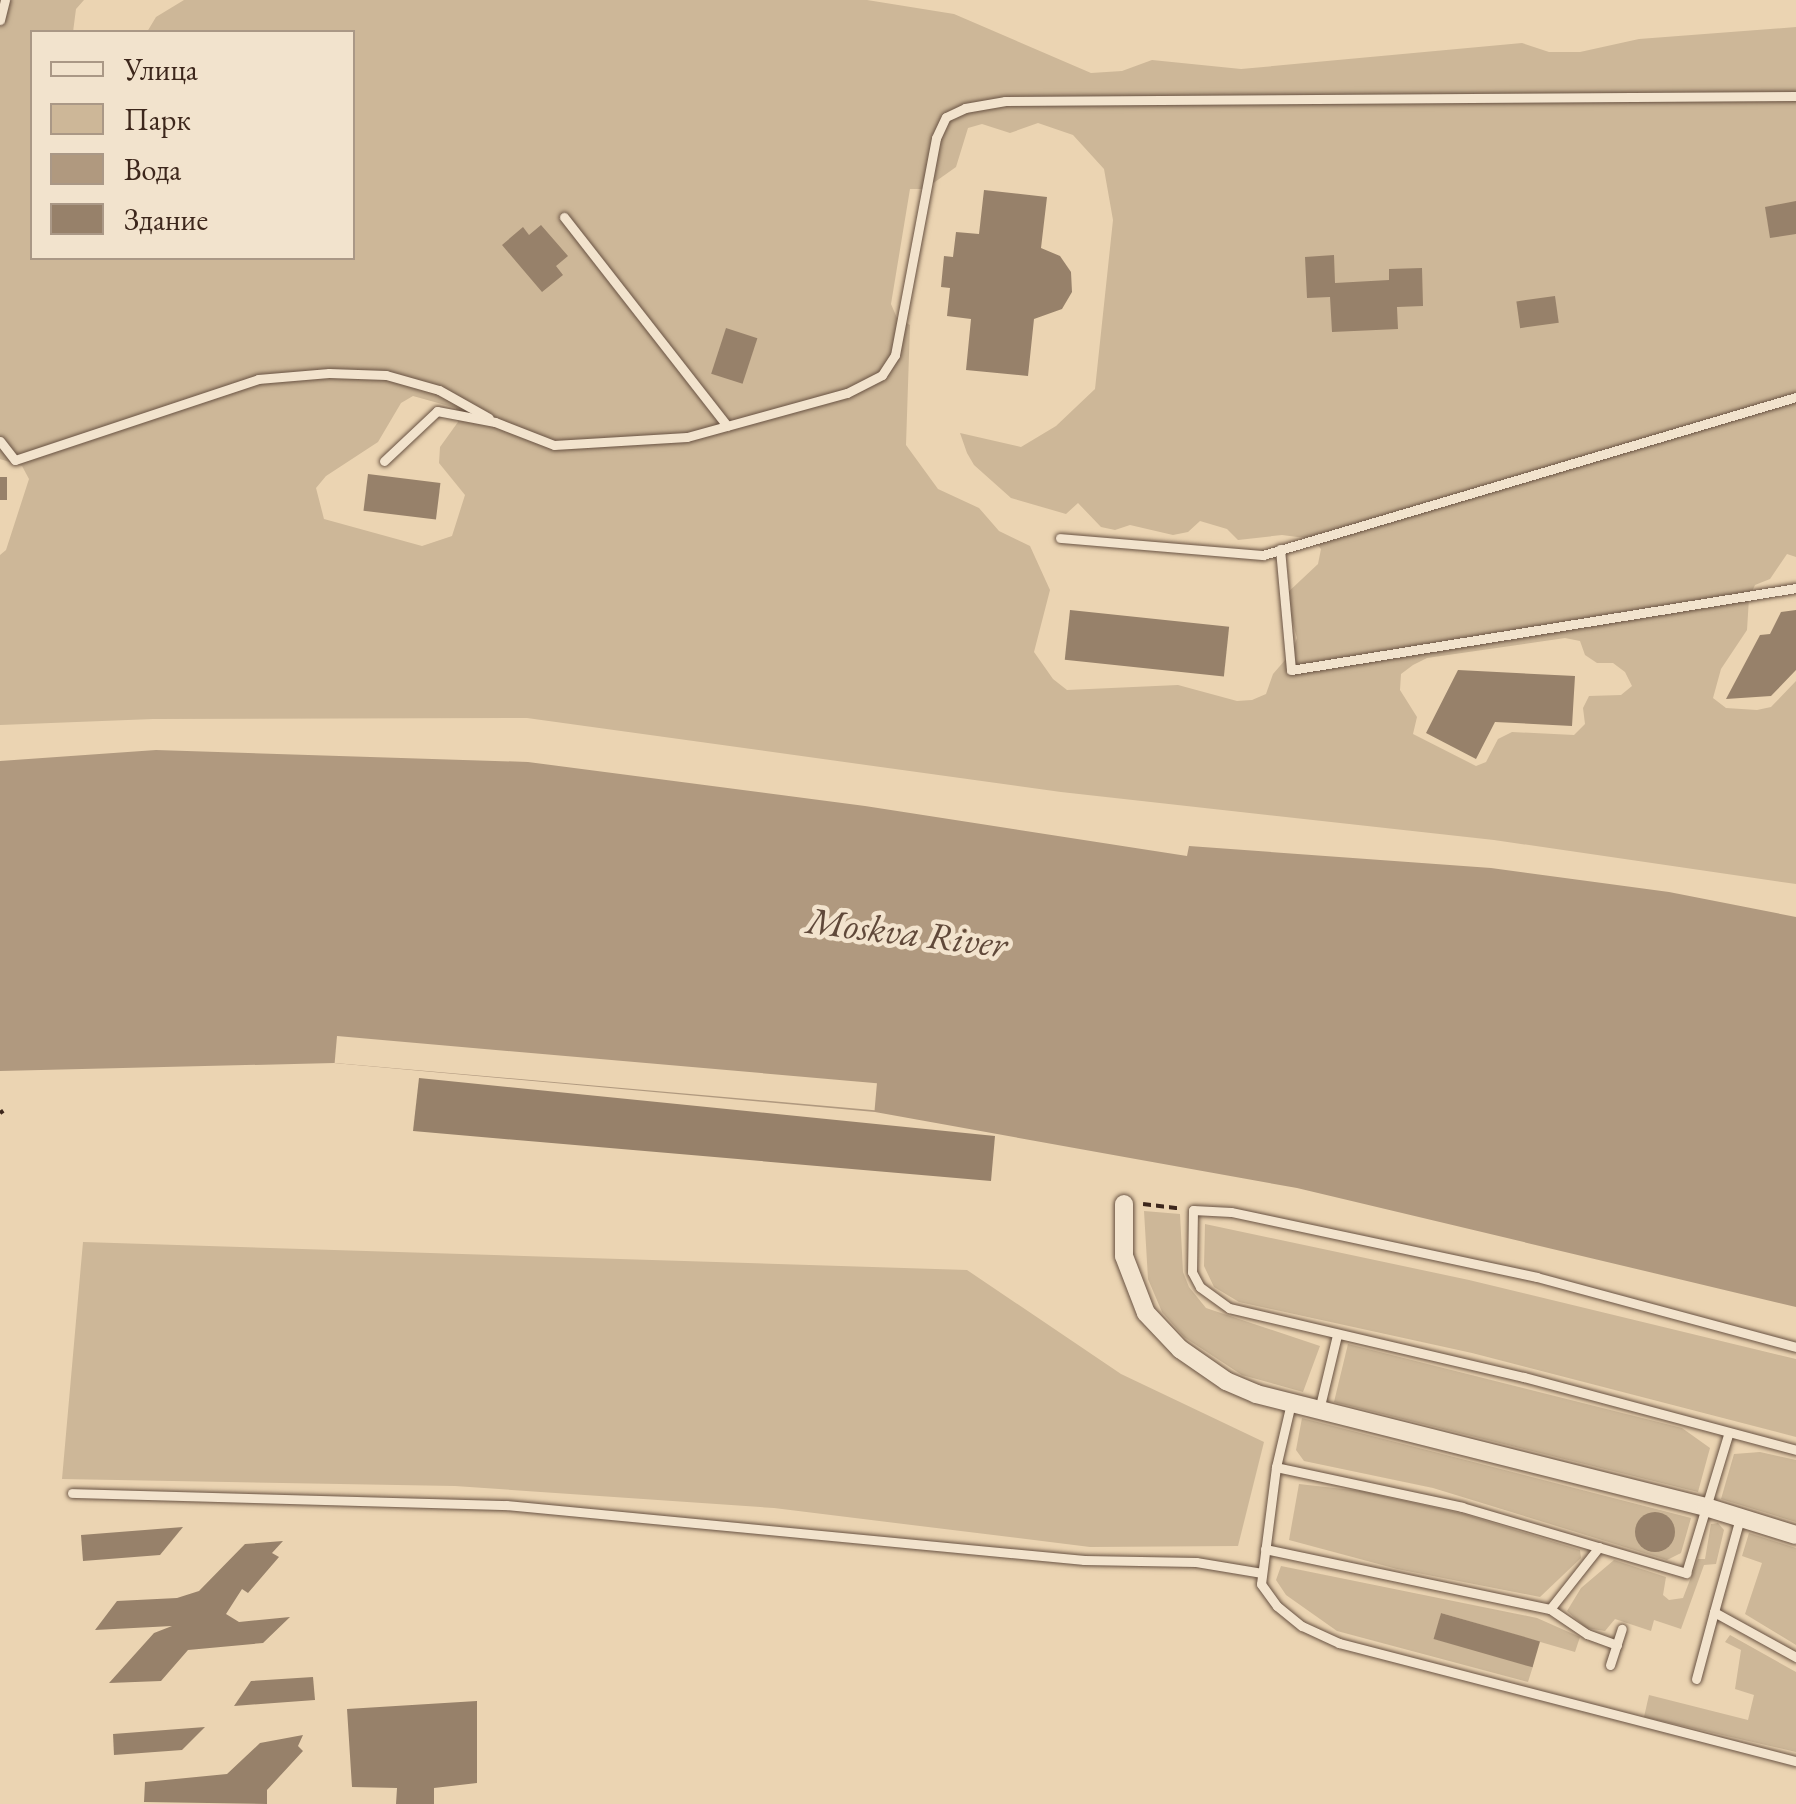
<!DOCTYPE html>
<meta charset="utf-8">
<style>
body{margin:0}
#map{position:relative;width:1796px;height:1804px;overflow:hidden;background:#ebd4b2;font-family:"EB Garamond",serif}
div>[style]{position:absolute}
.green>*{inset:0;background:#cdb798}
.water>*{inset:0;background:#b0997f}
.pier>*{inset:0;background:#ebd4b2;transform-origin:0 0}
.building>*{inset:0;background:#97816a;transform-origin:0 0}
.round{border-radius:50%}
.path>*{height:4px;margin-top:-2px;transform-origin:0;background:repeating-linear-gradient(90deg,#3d271c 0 8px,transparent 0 13px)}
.roads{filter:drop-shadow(0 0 2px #685242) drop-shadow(0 0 2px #685242)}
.service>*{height:9px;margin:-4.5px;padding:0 4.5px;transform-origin:4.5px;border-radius:4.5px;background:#f2e3cd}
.minor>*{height:18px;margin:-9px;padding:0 9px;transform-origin:9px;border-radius:9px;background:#f2e3cd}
span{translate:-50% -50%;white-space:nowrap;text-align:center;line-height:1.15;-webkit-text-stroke:9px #f2e3cd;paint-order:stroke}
.water-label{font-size:38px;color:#60493a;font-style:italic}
.legend{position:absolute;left:30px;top:30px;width:325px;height:230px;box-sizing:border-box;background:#f2e3cd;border:2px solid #aa9886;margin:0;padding:12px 18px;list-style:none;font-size:30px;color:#3d271c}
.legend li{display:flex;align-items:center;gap:20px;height:50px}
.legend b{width:50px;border:2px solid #aa9886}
</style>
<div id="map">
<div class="green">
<i style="clip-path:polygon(evenodd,0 0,84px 0,76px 9px,73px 32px,32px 32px,32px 258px,352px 258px,352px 32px,147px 32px,156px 17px,184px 0,867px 0,954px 14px,1091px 73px,1122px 71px,1152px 60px,1241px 69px,1522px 43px,1549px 52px,1580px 52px,1639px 39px,1796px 27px,1796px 557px,1787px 554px,1770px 579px,1755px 585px,1749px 598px,1747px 630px,1721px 669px,1713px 698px,1726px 708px,1757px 710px,1771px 707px,1796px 681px,1796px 884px,1494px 840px,1061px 792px,527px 718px,153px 719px,0 725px,0 555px,6px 550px,29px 479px,22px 466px,0 459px,0 0,1038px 123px,1073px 135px,1104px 169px,1113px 220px,1095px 389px,1056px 426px,1021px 447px,960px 433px,967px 453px,974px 465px,1011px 498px,1066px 514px,1078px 503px,1101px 527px,1115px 530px,1130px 525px,1173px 535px,1188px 532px,1200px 521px,1227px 529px,1238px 540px,1282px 535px,1313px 539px,1321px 549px,1318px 564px,1285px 595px,1297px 638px,1292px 652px,1273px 674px,1266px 694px,1252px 700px,1237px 701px,1178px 685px,1067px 690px,1053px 679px,1034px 652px,1050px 590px,1030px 546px,999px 531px,979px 508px,938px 489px,906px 445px,910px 325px,897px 318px,891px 304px,910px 189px,925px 189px,956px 167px,968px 128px,982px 124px,1010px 133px,1038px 123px,0 0,413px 396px,456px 408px,458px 422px,440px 447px,439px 463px,465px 495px,452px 536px,422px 546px,324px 519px,316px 488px,326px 476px,378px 442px,401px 403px,413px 396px,0 0,1565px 638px,1580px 641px,1585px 655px,1597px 663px,1613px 663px,1625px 672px,1632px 686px,1621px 695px,1589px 696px,1583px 708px,1585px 724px,1574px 735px,1512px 732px,1498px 739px,1486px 762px,1476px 766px,1413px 734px,1417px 717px,1400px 690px,1401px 674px,1413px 665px,1427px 658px,1565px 638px)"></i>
<i style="clip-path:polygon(1144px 1211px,1180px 1214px,1183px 1272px,1189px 1287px,1206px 1308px,1320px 1346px,1303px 1392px,1242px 1375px,1184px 1337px,1162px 1312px,1148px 1279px)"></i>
<i style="clip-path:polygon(1205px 1224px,1469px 1280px,1796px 1359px,1796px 1437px,1472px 1353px,1239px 1302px,1214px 1287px,1204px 1266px)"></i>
<i style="clip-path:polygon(83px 1242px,967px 1270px,1121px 1374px,1264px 1442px,1238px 1546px,1090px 1547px,774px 1508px,455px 1486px,62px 1479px)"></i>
<i style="clip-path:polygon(1348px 1344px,1682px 1428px,1710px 1448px,1698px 1492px,1334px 1402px)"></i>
<i style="clip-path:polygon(1302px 1418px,1691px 1518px,1681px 1553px,1667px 1560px,1433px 1488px,1304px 1461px,1296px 1450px)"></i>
<i style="clip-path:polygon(1760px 1452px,1796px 1460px,1796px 1522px,1721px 1499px,1734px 1454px)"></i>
<i style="clip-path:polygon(1299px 1484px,1361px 1491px,1464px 1514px,1580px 1550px,1581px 1558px,1540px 1597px,1397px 1569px,1289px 1540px)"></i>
<i style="clip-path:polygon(1718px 1523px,1724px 1530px,1716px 1564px,1704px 1565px,1681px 1629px,1654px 1620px,1651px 1631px,1615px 1619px,1605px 1631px,1586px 1628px,1567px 1611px,1581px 1588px,1614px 1560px,1666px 1577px,1663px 1595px,1669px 1600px,1683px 1598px,1698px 1559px,1705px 1559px,1711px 1524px)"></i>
<i style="clip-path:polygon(1749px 1533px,1796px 1548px,1796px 1645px,1745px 1614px,1762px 1563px,1742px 1556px)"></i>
<i style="clip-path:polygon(1281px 1566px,1537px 1618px,1580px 1637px,1575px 1652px,1441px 1613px,1435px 1639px,1533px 1666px,1528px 1682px,1337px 1631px,1286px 1595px,1276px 1580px)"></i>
<i style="clip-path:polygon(1730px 1635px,1796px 1672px,1796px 1752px,1644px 1717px,1649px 1695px,1748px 1720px,1754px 1695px,1735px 1689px,1741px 1650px,1725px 1642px)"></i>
</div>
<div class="water">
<i style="clip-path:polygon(156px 750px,528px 762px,865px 806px,1187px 856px,1189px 846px,1491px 868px,1669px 892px,1796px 917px,1796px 1307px,1297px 1188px,875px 1112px,334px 1063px,0 1071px,0 761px)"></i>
</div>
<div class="pier">
<i style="left:337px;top:1036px;width:542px;height:27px;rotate:5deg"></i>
</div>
<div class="building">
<i style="clip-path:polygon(984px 190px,1047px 197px,1041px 248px,1060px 256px,1071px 272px,1072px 292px,1062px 309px,1034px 319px,1028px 376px,966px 370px,971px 319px,947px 316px,950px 288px,941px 287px,944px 256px,953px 257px,956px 232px,979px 234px)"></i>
<i style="clip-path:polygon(1796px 201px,1796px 234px,1770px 238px,1765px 207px)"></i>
<i style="clip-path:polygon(541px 225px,568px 256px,556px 266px,563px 275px,542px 292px,502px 245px,523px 227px,529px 235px)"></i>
<i style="clip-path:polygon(1334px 255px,1335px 283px,1389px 280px,1389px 269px,1422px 268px,1423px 306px,1397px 307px,1398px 329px,1332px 332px,1330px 297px,1307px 298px,1305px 257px)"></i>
<i style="left:1555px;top:296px;width:27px;height:39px;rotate:82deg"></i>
<i style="left:726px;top:328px;width:33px;height:48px;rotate:18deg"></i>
<i style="left:368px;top:474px;width:73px;height:37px;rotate:7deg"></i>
<i style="left:0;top:477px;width:7px;height:23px"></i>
<i style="left:1070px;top:610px;width:160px;height:50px;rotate:6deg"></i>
<i style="clip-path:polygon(1796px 610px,1796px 670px,1771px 696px,1726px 699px,1760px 635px,1770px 634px,1781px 612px)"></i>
<i style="clip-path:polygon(1458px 670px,1575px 676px,1572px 726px,1495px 722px,1476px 759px,1426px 733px)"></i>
<i style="clip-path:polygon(419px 1078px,995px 1136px,991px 1181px,413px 1131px)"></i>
<i class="round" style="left:1635px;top:1512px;width:40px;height:40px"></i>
<i style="clip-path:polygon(183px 1527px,160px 1555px,83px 1561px,81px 1535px)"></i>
<i style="clip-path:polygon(283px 1541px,272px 1553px,279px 1557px,248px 1593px,242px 1589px,226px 1614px,239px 1622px,290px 1617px,263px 1643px,188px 1650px,161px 1681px,109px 1683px,154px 1633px,172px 1626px,95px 1630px,117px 1601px,177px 1598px,199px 1591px,245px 1544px)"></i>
<i style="left:1441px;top:1613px;width:103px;height:27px;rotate:16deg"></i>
<i style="clip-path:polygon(313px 1677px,315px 1700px,234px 1706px,251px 1681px)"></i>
<i style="clip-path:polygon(477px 1701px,477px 1783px,434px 1788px,434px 1804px,396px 1804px,397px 1788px,352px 1787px,347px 1709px)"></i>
<i style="clip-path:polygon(205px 1727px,182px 1750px,114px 1755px,113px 1734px)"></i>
<i style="clip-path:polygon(303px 1735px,298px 1746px,303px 1751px,267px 1790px,267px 1804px,144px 1802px,145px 1782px,227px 1774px,260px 1743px)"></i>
</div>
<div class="path">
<i style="left:0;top:1113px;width:4px;rotate:-34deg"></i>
<i style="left:1143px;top:1204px;width:35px;rotate:7deg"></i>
</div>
<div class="roads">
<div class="service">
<i style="left:0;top:20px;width:21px;rotate:-76deg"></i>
<i style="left:564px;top:217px;width:265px;rotate:52deg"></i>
<i style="left:0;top:441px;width:24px;rotate:52deg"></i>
<i style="left:15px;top:460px;width:256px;rotate:-18.4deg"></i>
<i style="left:258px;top:379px;width:71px;rotate:-4.8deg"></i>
<i style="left:329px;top:373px;width:57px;rotate:2deg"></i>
<i style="left:386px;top:375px;width:55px;rotate:15.8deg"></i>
<i style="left:439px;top:390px;width:57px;rotate:29.2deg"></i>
<i style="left:384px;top:461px;width:73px;rotate:-43.3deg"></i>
<i style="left:437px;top:411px;width:59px;rotate:10.7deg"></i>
<i style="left:495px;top:422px;width:63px;rotate:21.3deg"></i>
<i style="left:554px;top:445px;width:133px;rotate:-3.4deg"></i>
<i style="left:687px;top:437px;width:166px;rotate:-15.4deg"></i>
<i style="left:847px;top:393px;width:39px;rotate:-27deg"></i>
<i style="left:882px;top:375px;width:24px;rotate:-57deg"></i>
<i style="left:895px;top:355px;width:221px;rotate:-79.3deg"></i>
<i style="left:936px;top:138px;width:23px;rotate:-65deg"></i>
<i style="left:946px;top:117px;width:21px;rotate:-25deg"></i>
<i style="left:965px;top:108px;width:41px;rotate:-9.9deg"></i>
<i style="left:1005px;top:101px;width:791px;rotate:-0.36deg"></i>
<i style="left:1060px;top:538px;width:204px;rotate:4.8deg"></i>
<i style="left:1263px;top:555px;width:556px;rotate:-16.51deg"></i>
<i style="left:1280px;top:549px;width:121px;rotate:84.8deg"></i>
<i style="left:1291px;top:670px;width:512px;rotate:-9.22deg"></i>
<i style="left:1796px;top:1347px;width:268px;rotate:-164.9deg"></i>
<i style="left:1537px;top:1277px;width:313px;rotate:-168deg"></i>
<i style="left:1231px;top:1212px;width:38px;rotate:-177deg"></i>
<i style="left:1193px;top:1210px;width:62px;rotate:90.9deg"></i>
<i style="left:1192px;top:1272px;width:17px;rotate:62deg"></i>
<i style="left:1200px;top:1287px;width:36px;rotate:36deg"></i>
<i style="left:1229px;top:1308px;width:303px;rotate:13.2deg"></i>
<i style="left:1524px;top:1377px;width:282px;rotate:15deg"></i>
<i style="left:1291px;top:1403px;width:66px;rotate:103.2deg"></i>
<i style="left:1276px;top:1467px;width:118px;rotate:97.3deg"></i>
<i style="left:1261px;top:1584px;width:27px;rotate:54deg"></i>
<i style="left:1277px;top:1606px;width:32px;rotate:39deg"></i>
<i style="left:1302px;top:1626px;width:41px;rotate:24.7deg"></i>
<i style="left:1339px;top:1643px;width:472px;rotate:14.5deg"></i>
<i style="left:1319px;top:1410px;width:77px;rotate:-76.5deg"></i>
<i style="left:1276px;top:1467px;width:190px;rotate:12.1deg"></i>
<i style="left:1462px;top:1507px;width:234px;rotate:16.4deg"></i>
<i style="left:1686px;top:1573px;width:144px;rotate:-73.1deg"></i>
<i style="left:72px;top:1493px;width:434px;rotate:1.6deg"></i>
<i style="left:506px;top:1505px;width:581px;rotate:5.44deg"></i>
<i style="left:1084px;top:1560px;width:112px;rotate:1deg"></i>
<i style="left:1196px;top:1562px;width:67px;rotate:9.5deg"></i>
<i style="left:1740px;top:1518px;width:98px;rotate:105.5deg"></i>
<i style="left:1714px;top:1612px;width:94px;rotate:28.8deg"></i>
<i style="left:1265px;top:1549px;width:291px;rotate:11.9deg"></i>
<i style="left:1550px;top:1609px;width:79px;rotate:-51.7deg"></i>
<i style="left:1550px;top:1609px;width:45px;rotate:34deg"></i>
<i style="left:1587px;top:1634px;width:32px;rotate:20deg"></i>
<i style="left:1610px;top:1665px;width:38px;rotate:-72deg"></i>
<i style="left:1696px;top:1679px;width:69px;rotate:-75deg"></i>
</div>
<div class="minor">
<i style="left:1124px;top:1204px;width:52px;rotate:90deg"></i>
<i style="left:1124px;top:1256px;width:61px;rotate:68.9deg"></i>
<i style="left:1146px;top:1313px;width:50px;rotate:46.6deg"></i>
<i style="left:1180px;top:1349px;width:56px;rotate:34.8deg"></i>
<i style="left:1226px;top:1381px;width:33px;rotate:23deg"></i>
<i style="left:1256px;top:1394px;width:464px;rotate:14.1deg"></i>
<i style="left:1706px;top:1507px;width:94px;rotate:17.3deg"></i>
</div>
</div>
<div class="water-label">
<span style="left:907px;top:932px;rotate:7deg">Moskva River</span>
</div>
<ul class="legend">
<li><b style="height:12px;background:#f2e3cd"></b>Улица</li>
<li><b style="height:28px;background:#cdb798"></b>Парк</li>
<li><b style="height:28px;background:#b0997f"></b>Вода</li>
<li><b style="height:28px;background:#97816a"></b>Здание</li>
</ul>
</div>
